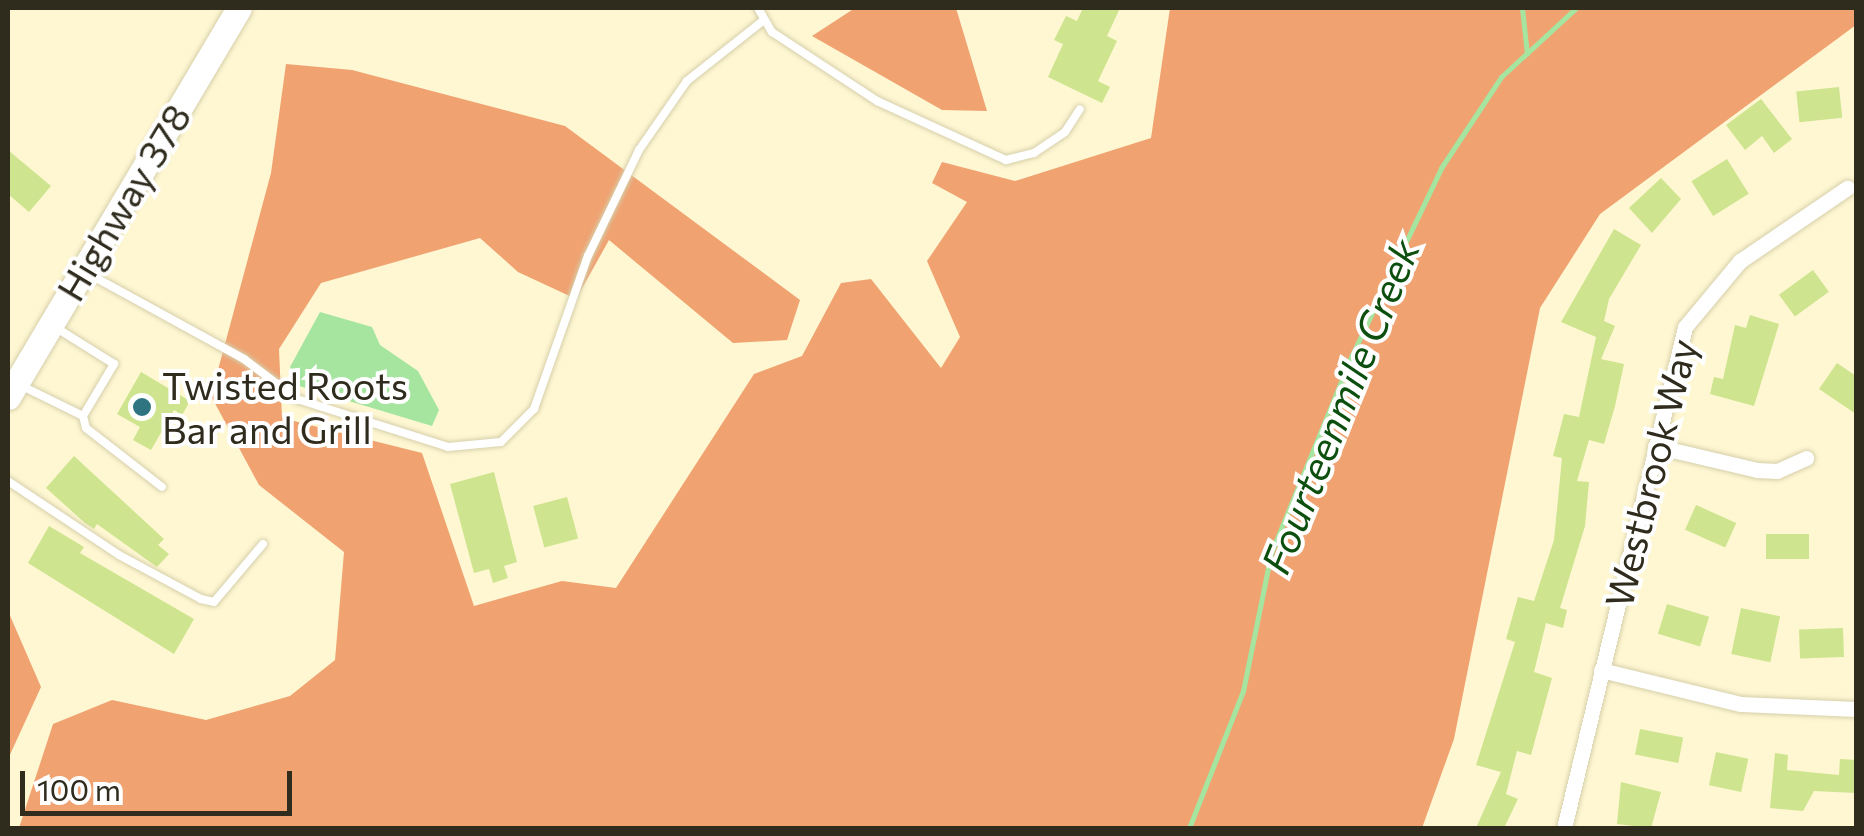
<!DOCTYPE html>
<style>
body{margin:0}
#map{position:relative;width:1864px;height:836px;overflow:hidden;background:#fef7d2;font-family:Commissioner,sans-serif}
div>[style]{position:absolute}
.forest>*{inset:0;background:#f0a271}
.water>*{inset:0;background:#a5e5a0}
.stream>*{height:5px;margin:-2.5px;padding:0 2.5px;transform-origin:2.5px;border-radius:2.5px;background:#a5e5a0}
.building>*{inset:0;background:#cee48e;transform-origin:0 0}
.roads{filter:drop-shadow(0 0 2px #d6cfab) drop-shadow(0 0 2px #d6cfab)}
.lane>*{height:8px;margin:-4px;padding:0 4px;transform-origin:4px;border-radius:4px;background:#fff}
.street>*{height:15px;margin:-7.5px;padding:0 7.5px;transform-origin:7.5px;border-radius:7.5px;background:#fff}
.primary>*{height:25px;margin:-12.5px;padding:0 12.5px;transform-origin:12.5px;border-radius:12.5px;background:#fff}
.dots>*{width:28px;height:28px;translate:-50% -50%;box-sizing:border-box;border:5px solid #fff;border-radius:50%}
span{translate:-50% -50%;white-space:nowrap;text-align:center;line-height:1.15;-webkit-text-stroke:8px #fff;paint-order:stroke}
.street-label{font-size:38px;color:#2f2c1e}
.poi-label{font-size:38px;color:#2f2c1e}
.left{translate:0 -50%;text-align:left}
.water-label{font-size:40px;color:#0d4f0e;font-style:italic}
.frame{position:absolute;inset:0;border:10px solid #2f2c1e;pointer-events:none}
.scale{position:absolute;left:20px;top:771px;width:272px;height:45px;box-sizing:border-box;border:5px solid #2f2c1e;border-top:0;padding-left:12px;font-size:30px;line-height:35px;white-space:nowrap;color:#2f2c1e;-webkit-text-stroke:8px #fff;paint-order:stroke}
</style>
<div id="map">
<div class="forest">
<i style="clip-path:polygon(855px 8px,956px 8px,987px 111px,942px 110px,812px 36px)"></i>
<i style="clip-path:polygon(1170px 8px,1856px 8px,1856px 25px,1600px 214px,1540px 308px,1454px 739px,1422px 828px,19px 828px,53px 724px,112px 700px,206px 720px,290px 696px,335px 660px,344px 552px,259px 485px,211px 396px,271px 173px,286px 64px,352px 70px,565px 126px,800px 300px,787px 340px,733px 343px,609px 240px,576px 299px,518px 272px,480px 238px,321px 283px,279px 349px,282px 418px,422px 453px,474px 606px,562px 581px,616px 588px,754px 374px,802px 356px,841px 283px,871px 279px,941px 368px,960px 337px,927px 261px,967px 202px,932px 183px,942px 162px,1015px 181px,1151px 138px)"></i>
<i style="clip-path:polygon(8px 611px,41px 687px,8px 759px)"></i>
</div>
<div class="water">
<i style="clip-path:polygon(320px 312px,372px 327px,380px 345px,418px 371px,439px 410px,432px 426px,299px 386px,290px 367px)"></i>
</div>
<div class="stream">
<i style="left:1522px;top:8px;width:46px;rotate:83.8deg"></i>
<i style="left:1189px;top:828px;width:147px;rotate:-68.5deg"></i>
<i style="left:1243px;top:691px;width:141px;rotate:-78.5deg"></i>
<i style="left:1271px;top:553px;width:214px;rotate:-67.8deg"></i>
<i style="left:1352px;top:355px;width:207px;rotate:-64.5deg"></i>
<i style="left:1441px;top:168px;width:109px;rotate:-56.6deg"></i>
<i style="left:1501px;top:77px;width:102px;rotate:-42.6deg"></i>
</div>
<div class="building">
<i style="clip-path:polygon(1083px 8px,1120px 8px,1107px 36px,1117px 41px,1098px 81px,1110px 87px,1102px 103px,1048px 77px,1063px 44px,1054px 40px,1066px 16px,1077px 21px)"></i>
<i style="left:1839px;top:87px;width:31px;height:43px;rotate:84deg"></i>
<i style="clip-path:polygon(1761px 99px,1792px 139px,1774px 153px,1762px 136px,1745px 150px,1726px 125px)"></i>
<i style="clip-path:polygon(8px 150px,51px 186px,29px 212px,8px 194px)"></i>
<i style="left:1727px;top:159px;width:41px;height:42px;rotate:58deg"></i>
<i style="clip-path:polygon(1661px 178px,1681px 199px,1652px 233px,1629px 208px)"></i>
<i style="clip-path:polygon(1614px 229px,1641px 245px,1609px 299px,1604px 321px,1615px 326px,1601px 359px,1624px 364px,1615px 406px,1604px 444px,1589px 440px,1577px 481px,1589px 482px,1585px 526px,1560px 608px,1567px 610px,1563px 628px,1546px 623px,1534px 672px,1552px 678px,1531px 755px,1517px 751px,1506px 794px,1518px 799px,1504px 828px,1476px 828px,1501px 772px,1476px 765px,1515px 642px,1506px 639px,1518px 597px,1534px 601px,1554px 540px,1562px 458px,1553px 456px,1564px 414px,1579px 417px,1596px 337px,1561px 322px)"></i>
<i style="left:1813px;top:270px;width:27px;height:42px;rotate:54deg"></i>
<i style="clip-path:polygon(1750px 315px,1779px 324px,1754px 406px,1710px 394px,1714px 377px,1723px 379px,1735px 325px,1746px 328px)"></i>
<i style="clip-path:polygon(1837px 363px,1856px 376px,1856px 414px,1819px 389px)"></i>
<i style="clip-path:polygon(141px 372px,190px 401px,182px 415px,174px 410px,151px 450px,133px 440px,140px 427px,117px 414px)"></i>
<i style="clip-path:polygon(74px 456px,164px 539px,158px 545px,169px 554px,157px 567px,97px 524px,94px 529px,85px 523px,46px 488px)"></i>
<i style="clip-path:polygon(494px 472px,517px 562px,504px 566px,508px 578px,493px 583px,489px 569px,474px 573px,450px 484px)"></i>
<i style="left:567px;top:497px;width:43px;height:35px;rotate:75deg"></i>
<i style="left:1696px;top:505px;width:44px;height:27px;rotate:24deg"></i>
<i style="clip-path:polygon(49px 526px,84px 547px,80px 553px,194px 619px,174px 654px,28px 563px)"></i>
<i style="left:1809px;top:534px;width:25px;height:43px;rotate:90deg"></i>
<i style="left:1667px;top:604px;width:44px;height:31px;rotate:17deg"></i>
<i style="left:1741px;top:608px;width:40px;height:47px;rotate:12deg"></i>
<i style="left:1843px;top:628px;width:29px;height:44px;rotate:88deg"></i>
<i style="left:1640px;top:729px;width:44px;height:26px;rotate:11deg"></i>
<i style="left:1716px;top:752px;width:33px;height:34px;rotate:12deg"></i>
<i style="clip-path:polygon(1775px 753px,1788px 755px,1787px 770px,1839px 775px,1840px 759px,1856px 760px,1856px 793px,1814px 791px,1803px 811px,1770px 808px)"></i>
<i style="clip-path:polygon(1621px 782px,1661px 792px,1651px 828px,1617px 824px)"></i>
</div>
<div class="roads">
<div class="lane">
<i style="left:758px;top:8px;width:28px;rotate:60deg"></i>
<i style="left:772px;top:32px;width:126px;rotate:33.3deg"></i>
<i style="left:877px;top:101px;width:142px;rotate:24.6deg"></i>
<i style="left:1006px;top:160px;width:29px;rotate:-14deg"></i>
<i style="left:1034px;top:153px;width:37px;rotate:-34deg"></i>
<i style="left:1065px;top:132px;width:27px;rotate:-57deg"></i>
<i style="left:87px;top:273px;width:179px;rotate:28.7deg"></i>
<i style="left:244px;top:359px;width:66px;rotate:37deg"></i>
<i style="left:297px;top:399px;width:158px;rotate:17.6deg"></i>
<i style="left:448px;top:447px;width:53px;rotate:-5.4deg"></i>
<i style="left:501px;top:442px;width:47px;rotate:-45deg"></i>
<i style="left:534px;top:409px;width:162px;rotate:-70.6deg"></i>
<i style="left:588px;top:256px;width:118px;rotate:-64.3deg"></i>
<i style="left:639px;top:150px;width:84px;rotate:-55.2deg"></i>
<i style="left:687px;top:81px;width:98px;rotate:-38.4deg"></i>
<i style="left:20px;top:385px;width:70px;rotate:26.2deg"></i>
<i style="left:83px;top:416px;width:61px;rotate:-59.2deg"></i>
<i style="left:114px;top:364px;width:70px;rotate:-147.9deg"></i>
<i style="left:83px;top:416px;width:12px;rotate:76deg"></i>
<i style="left:86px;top:428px;width:96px;rotate:37.8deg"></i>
<i style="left:8px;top:481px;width:133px;rotate:33.7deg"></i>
<i style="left:119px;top:555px;width:93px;rotate:28.2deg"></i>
<i style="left:201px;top:599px;width:13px;rotate:13deg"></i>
<i style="left:214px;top:602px;width:76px;rotate:-49.8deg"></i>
</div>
<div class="street">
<i style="left:1655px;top:446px;width:105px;rotate:13.2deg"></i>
<i style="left:1757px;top:470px;width:20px;rotate:3deg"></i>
<i style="left:1777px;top:471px;width:32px;rotate:-24deg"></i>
<i style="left:1601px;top:670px;width:144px;rotate:13.7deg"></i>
<i style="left:1741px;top:704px;width:115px;rotate:2.5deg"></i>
<i style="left:1564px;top:828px;width:515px;rotate:-76.42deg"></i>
<i style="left:1685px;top:327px;width:86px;rotate:-50.2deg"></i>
<i style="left:1740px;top:261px;width:130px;rotate:-34.3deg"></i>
</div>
<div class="primary">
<i style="left:8px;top:397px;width:452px;rotate:-59.3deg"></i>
</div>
</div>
<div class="dots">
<i style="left:142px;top:407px;background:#2e7581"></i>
</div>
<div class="street-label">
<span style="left:123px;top:202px;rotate:-59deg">Highway 378</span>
<span style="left:1650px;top:473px;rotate:-76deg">Westbrook Way</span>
</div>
<div class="poi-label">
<span class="left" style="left:162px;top:407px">Twisted Roots<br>Bar and Grill</span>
</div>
<div class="water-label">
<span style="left:1339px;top:406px;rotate:-68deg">Fourteenmile Creek</span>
</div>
<div class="frame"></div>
<div class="scale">100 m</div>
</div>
